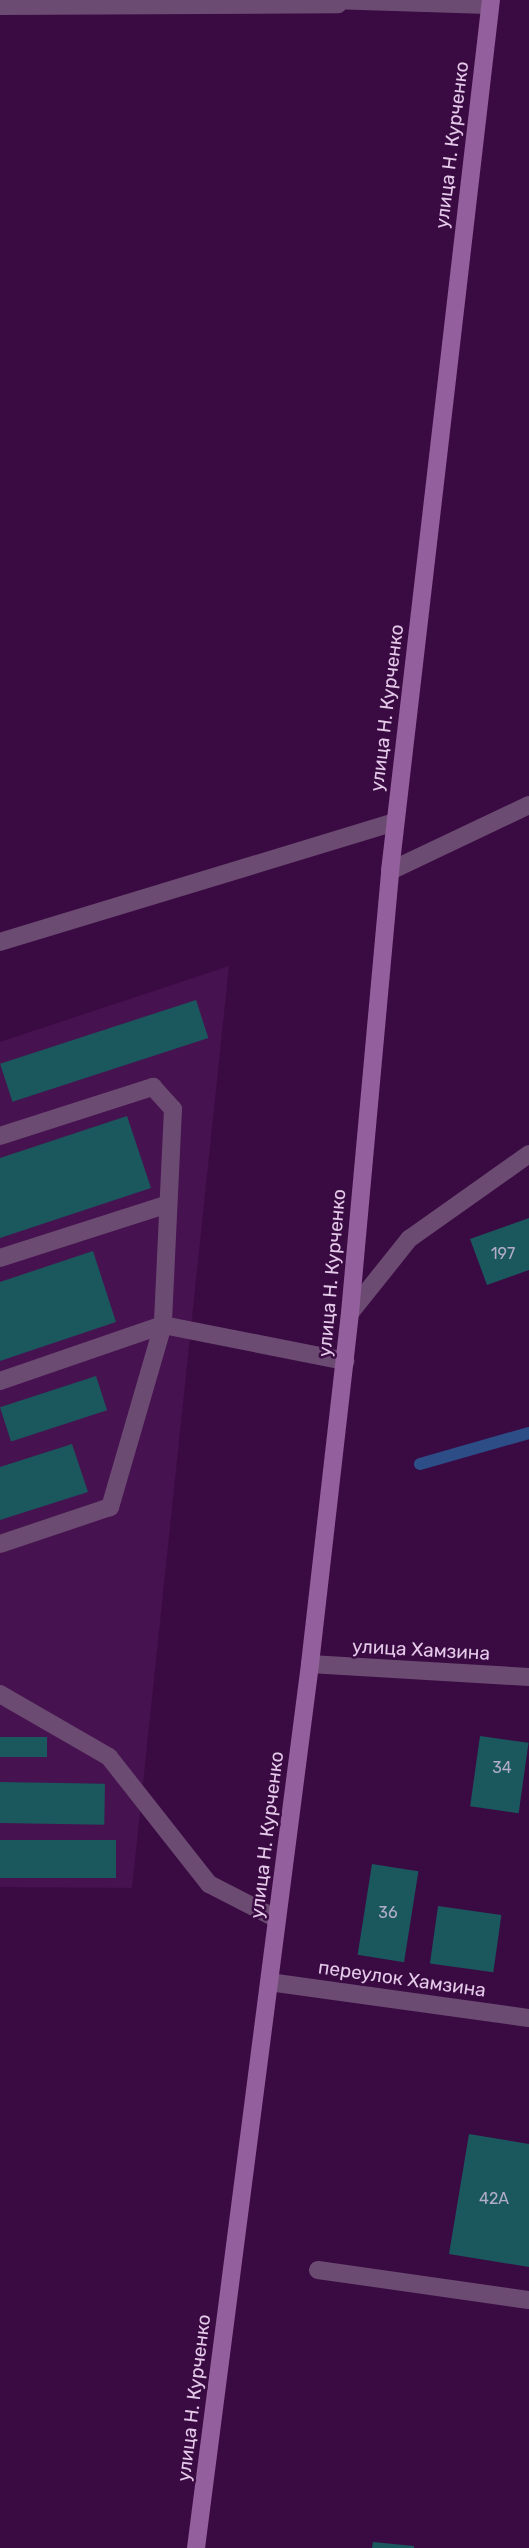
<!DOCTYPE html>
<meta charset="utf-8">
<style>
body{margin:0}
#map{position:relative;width:529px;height:2548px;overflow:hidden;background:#3a0b42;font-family:Rubik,sans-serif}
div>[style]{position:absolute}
.built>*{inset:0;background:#46124f}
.stream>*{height:12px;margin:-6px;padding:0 6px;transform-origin:6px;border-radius:6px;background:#2d4d87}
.building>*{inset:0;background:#1a585d;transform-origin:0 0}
.lane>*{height:18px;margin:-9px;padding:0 9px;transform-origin:9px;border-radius:9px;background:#6c4b72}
.street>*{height:18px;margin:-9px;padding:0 9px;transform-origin:9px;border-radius:9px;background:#6c4b72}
.secondary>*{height:18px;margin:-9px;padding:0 9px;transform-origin:9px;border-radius:9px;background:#945f9d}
span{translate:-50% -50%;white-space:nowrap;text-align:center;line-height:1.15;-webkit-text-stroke:5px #3a0b42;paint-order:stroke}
.number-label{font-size:16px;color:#b2adc6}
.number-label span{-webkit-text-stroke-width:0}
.street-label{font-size:19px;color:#e4c9e9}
</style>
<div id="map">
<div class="built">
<i style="clip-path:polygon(229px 966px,132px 1888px,0 1887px,0 1042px)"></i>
</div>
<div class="stream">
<i style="left:420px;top:1464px;width:113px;rotate:-15.9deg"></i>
</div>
<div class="building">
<i style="left:196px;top:1000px;width:40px;height:206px;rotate:72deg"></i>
<i style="clip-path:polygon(127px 1116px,151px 1188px,0 1238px,0 1158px)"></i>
<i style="clip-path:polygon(529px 1218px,529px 1270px,487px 1285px,470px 1239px)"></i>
<i style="clip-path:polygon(93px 1251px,116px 1322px,0 1361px,0 1282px)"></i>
<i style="left:96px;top:1376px;width:36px;height:101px;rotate:72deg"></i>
<i style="clip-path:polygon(72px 1444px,88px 1492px,0 1520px,0 1467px)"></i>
<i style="left:480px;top:1736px;width:49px;height:71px;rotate:8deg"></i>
<i style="left:0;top:1737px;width:47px;height:20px"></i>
<i style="left:0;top:1782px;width:105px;height:41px;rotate:1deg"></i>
<i style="left:0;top:1840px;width:116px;height:38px"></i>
<i style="left:372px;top:1864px;width:47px;height:92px;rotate:9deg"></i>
<i style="left:438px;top:1906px;width:64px;height:58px;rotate:8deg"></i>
<i style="clip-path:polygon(469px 2134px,529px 2144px,529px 2267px,449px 2254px)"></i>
<i style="clip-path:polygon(373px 2542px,414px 2546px,414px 2548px,372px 2548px)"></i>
</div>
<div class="lane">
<i style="left:0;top:1136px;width:161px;rotate:-17.8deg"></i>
<i style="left:153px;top:1087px;width:30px;rotate:48deg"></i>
<i style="left:173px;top:1109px;width:216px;rotate:92.7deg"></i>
<i style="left:163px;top:1325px;width:190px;rotate:106.2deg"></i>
<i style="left:110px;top:1507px;width:116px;rotate:161.4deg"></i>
<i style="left:0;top:1258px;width:176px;rotate:-17.8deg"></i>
<i style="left:0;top:1381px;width:172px;rotate:-19deg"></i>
<i style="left:163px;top:1325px;width:186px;rotate:11.2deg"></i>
<i style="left:0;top:1694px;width:126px;rotate:30deg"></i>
<i style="left:109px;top:1757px;width:162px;rotate:51.8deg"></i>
<i style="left:209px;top:1884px;width:76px;rotate:27.2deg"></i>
<i style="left:318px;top:2270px;width:213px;rotate:8.1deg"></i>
</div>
<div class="street">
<i style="left:330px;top:0;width:159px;rotate:1.8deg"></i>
<i style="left:0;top:6px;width:338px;rotate:-0.3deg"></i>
<i style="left:338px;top:4px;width:4px;rotate:-76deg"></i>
<i style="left:390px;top:871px;width:154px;rotate:-25.4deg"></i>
<i style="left:0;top:942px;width:413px;rotate:-16.9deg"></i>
<i style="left:350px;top:1313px;width:95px;rotate:-51.4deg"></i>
<i style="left:409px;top:1239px;width:147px;rotate:-35.3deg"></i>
<i style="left:310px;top:1664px;width:219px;rotate:3.4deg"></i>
<i style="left:269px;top:1982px;width:262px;rotate:7.9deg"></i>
</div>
<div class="secondary">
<i style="left:196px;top:2548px;width:891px;rotate:-82.65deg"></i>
<i style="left:310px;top:1664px;width:353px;rotate:-83.5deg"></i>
<i style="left:350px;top:1313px;width:444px;rotate:-84.8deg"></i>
<i style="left:390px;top:871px;width:877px;rotate:-83.39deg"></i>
</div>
<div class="number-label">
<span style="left:503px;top:1254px">197</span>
<span style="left:502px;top:1768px">34</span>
<span style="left:388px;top:1913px">36</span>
<span style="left:494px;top:2199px">42А</span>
</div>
<div class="street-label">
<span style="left:452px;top:145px;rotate:-83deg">улица Н. Курченко</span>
<span style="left:387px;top:708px;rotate:-83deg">улица Н. Курченко</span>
<span style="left:332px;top:1273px;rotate:-85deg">улица Н. Курченко</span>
<span style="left:421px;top:1650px;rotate:3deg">улица Хамзина</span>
<span style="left:267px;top:1835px;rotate:-83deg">улица Н. Курченко</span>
<span style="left:402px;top:1979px;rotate:8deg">переулок Хамзина</span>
<span style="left:194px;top:2398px;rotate:-83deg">улица Н. Курченко</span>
</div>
</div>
